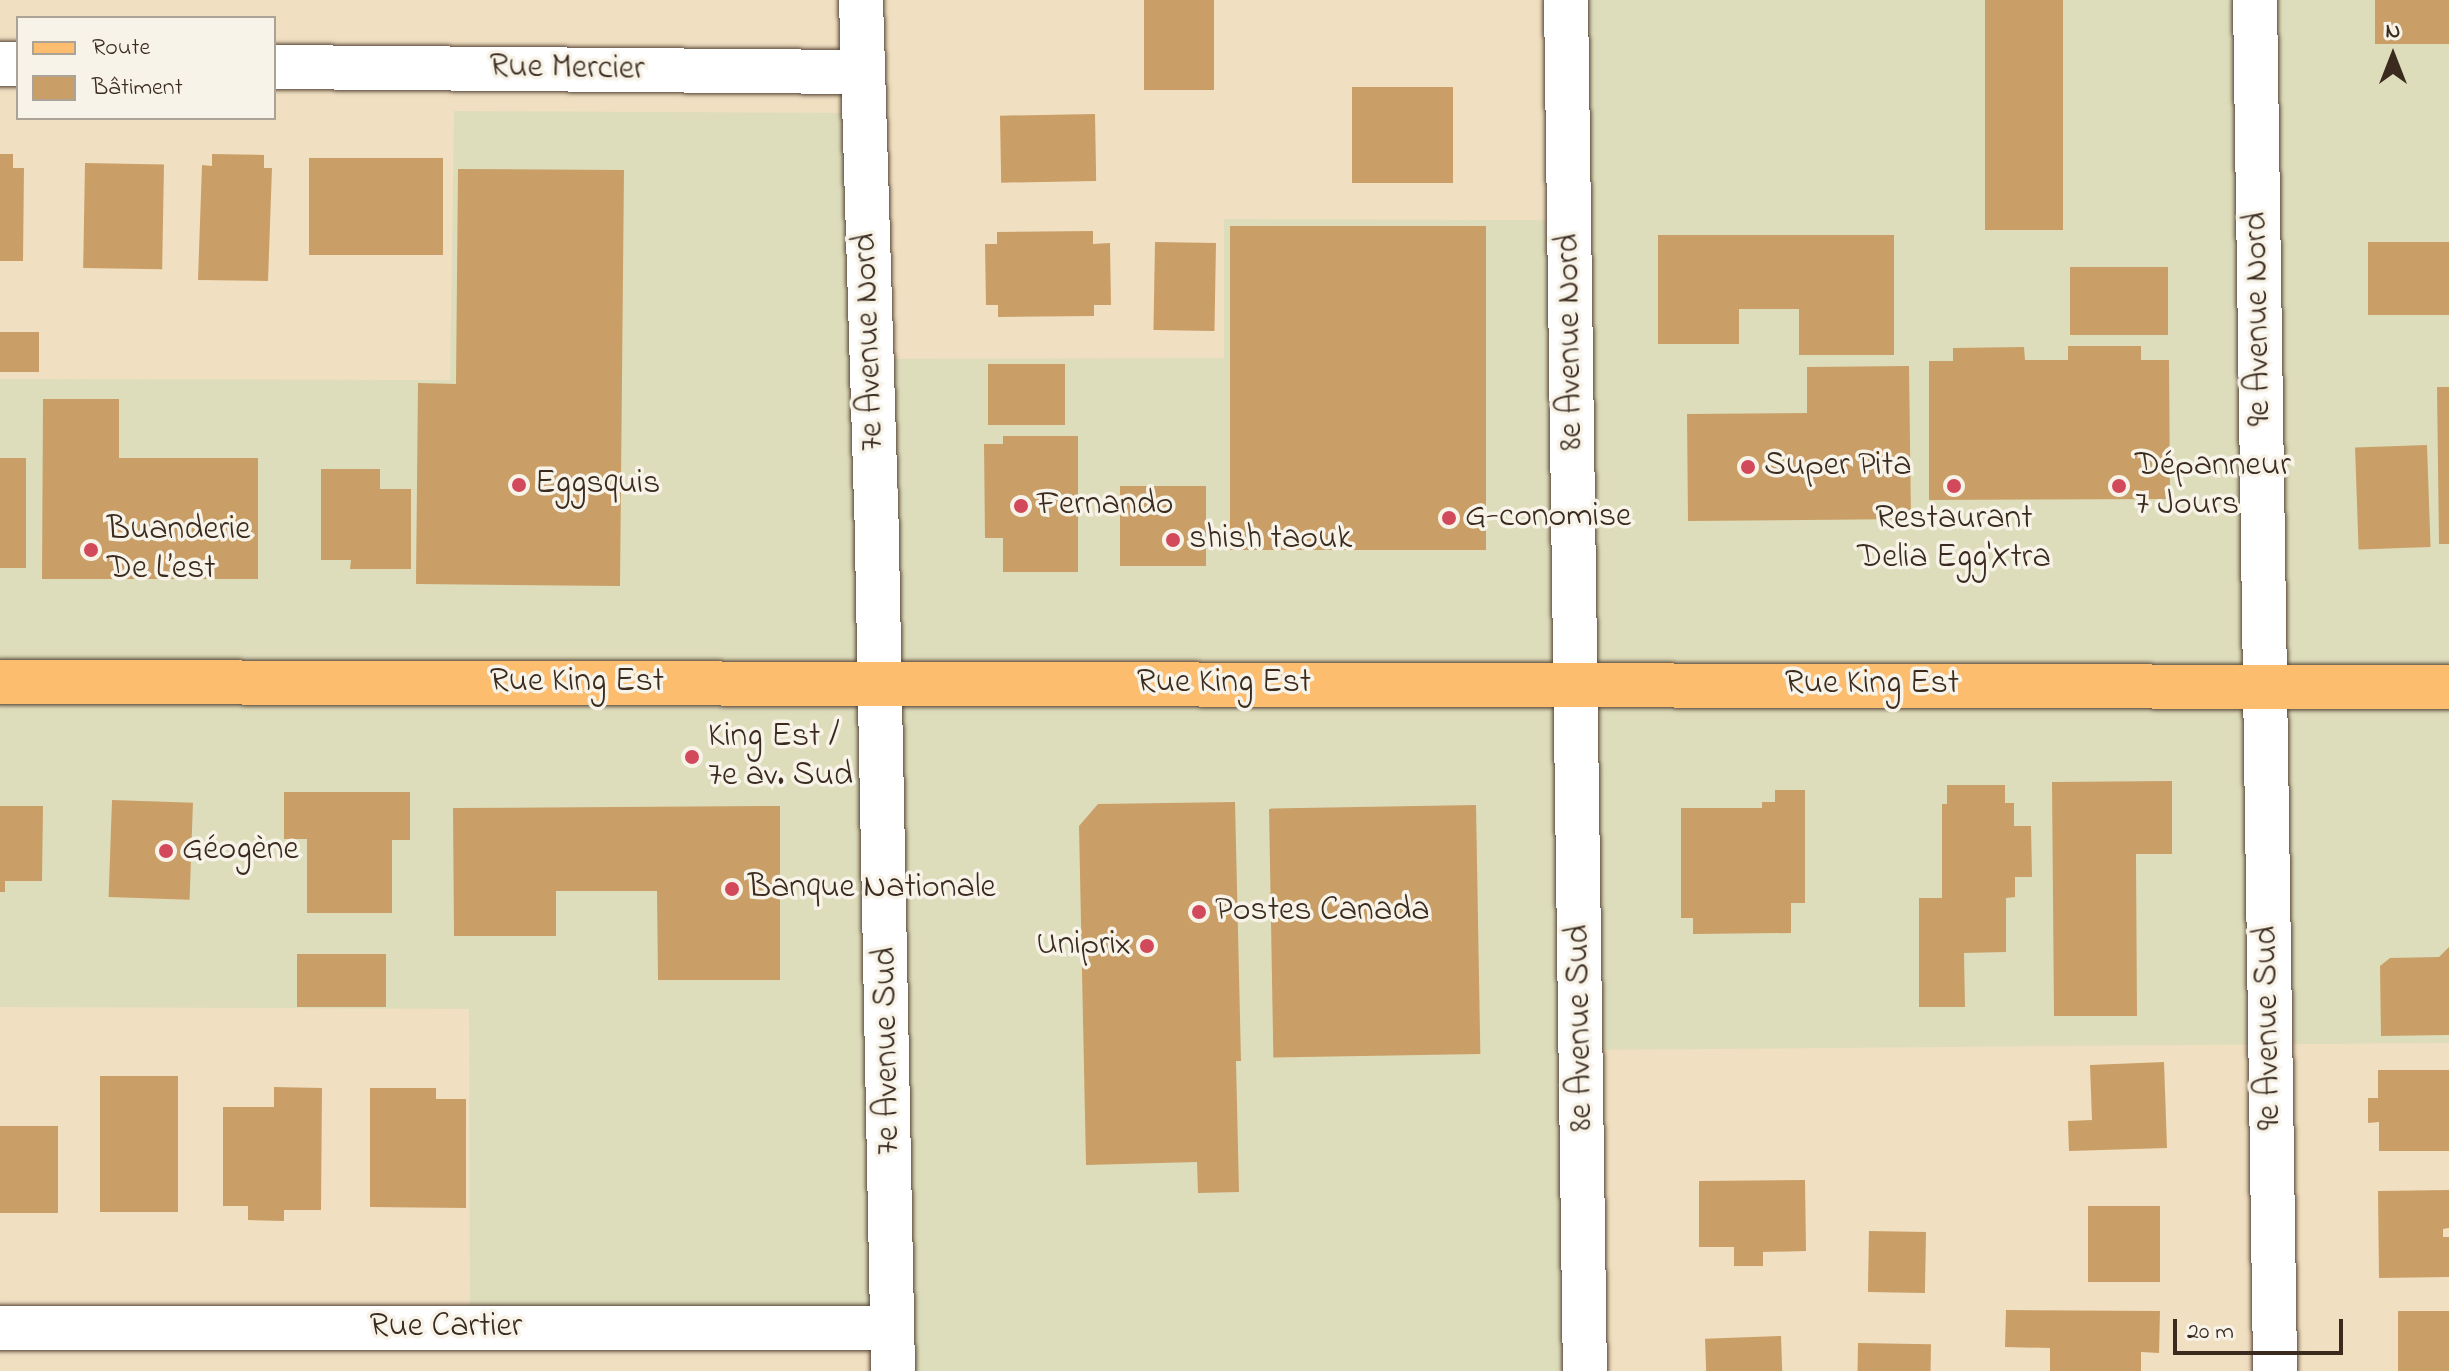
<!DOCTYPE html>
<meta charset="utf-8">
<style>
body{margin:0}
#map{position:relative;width:2449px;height:1371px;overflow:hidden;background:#f1dfc1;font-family:"Indie Flower",sans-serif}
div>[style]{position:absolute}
.built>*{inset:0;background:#deddbb}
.building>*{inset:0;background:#c99f67;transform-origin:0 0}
.roads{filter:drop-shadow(0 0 2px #564536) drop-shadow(0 0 2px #564536)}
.street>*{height:44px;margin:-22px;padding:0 22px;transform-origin:22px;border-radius:22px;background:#fff}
.primary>*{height:44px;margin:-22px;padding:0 22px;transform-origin:22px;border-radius:22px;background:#fcbd6f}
.dots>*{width:22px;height:22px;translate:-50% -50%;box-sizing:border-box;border:4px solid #f7f3e8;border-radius:50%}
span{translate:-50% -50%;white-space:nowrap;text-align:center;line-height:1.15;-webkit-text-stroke:7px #f7f3e8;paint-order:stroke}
.street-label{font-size:34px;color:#3b2a1e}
.poi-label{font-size:34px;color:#3b2a1e}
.left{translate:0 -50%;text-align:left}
.right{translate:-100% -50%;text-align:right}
.legend{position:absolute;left:16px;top:16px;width:260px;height:104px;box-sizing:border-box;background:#f7f3e8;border:2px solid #aca397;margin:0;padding:10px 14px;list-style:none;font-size:24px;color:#3b2a1e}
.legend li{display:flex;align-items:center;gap:16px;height:40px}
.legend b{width:40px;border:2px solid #aca397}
.north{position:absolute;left:2353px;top:16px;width:80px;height:80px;-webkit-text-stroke:6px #f7f3e8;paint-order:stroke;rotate:0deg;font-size:22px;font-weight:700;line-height:32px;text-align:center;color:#3b2a1e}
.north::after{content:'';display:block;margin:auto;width:28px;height:36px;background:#3b2a1e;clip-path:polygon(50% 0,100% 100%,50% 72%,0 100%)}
.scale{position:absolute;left:2173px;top:1319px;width:170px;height:36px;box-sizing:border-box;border:4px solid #3b2a1e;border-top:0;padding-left:10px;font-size:24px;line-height:28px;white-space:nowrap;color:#3b2a1e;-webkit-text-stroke:6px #f7f3e8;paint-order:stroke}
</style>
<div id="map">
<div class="built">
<i style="clip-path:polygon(1566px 0,2449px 0,2449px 1043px,1582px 1050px,1585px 1371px,893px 1371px,893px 1344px,470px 1328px,469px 1009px,0 1007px,0 379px,450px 380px,454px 111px,862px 113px,871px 359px,1224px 358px,1224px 219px,1569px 220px)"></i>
</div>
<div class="building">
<i style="left:1144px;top:0;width:70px;height:90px"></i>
<i style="left:1985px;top:0;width:78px;height:230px"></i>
<i style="left:2375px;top:0;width:74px;height:44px"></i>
<i style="left:1352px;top:87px;width:101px;height:96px"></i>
<i style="left:1095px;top:114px;width:67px;height:95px;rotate:89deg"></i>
<i style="clip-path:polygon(0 154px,13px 154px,13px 168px,24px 168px,23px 261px,0 261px)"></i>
<i style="clip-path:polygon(212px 154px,264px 155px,264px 168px,272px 168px,268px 281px,198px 280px,202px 165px,212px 166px)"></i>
<i style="left:309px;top:158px;width:134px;height:97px"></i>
<i style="left:85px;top:163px;width:79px;height:105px;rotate:1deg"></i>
<i style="clip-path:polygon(458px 169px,624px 170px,620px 586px,416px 584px,418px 383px,456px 384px)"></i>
<i style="left:1230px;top:226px;width:256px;height:324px"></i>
<i style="clip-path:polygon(1093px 231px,1093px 244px,1110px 243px,1111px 305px,1094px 305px,1094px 316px,998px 317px,998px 305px,986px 305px,985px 244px,997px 244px,997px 232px)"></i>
<i style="clip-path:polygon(1658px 235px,1894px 235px,1894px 355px,1799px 355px,1799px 309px,1739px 309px,1739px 344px,1658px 344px)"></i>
<i style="left:1155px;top:242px;width:61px;height:88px;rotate:1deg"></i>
<i style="left:2449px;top:242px;width:73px;height:81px;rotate:90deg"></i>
<i style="left:2070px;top:267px;width:98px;height:68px"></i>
<i style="left:0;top:332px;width:39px;height:40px"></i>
<i style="clip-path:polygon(2068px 346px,2141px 346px,2141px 360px,2169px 360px,2170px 499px,1929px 500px,1929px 361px,1953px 361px,1953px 348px,2024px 347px,2025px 360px,2068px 360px)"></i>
<i style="left:988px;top:364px;width:77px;height:61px"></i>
<i style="clip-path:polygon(1909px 366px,1911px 519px,1688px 521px,1687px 414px,1807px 413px,1807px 367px)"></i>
<i style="clip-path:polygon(2437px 387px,2449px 387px,2449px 544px,2439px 544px)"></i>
<i style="clip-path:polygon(43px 399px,119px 399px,119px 458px,258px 458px,258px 579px,42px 579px)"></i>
<i style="clip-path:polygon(1003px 436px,1078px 436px,1078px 572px,1003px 572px,1003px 538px,985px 538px,984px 444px,1003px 444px)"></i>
<i style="left:2427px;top:445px;width:102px;height:72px;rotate:88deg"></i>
<i style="left:0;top:458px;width:26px;height:110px"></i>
<i style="clip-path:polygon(321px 469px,380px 469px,380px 489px,411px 489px,411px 569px,350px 569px,351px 560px,321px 560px)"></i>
<i style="left:1206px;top:486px;width:80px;height:86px;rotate:90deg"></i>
<i style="clip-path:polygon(2172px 781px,2172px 854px,2136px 854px,2137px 1016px,2054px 1016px,2052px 782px)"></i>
<i style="clip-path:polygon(1947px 785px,2005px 785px,2005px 803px,2014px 803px,2014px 826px,2031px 826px,2032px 877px,2015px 877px,2015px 897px,2006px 898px,2006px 952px,1964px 953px,1965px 1007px,1919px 1007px,1919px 898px,1942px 898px,1942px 804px,1947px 804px)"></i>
<i style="clip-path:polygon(1775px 790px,1805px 790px,1805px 903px,1791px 903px,1791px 933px,1693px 934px,1693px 918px,1681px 918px,1681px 808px,1762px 808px,1762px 802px,1775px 802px)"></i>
<i style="clip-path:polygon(284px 792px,410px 792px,410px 840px,392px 840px,392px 913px,307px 913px,307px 839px,284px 839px)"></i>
<i style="left:112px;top:800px;width:81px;height:97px;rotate:2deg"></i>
<i style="clip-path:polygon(1235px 802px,1241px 1061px,1236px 1061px,1239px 1192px,1198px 1193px,1197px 1162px,1086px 1165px,1079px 826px,1098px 804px)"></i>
<i style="left:1476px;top:805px;width:249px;height:207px;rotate:89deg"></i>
<i style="clip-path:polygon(0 806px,43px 806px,42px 881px,5px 881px,5px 892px,0 892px)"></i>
<i style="clip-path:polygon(780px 806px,780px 980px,658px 980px,657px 891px,556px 891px,556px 936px,454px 936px,453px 808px)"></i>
<i style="clip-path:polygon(2449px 947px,2449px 1035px,2381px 1036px,2380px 966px,2390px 958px,2439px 957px)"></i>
<i style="left:386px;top:954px;width:53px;height:89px;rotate:90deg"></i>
<i style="clip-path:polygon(2164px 1062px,2167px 1148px,2069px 1151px,2068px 1121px,2092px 1120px,2090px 1065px)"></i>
<i style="clip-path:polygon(2378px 1070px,2449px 1070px,2449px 1151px,2379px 1151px,2379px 1122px,2368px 1123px,2368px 1098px,2378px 1098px)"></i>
<i style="left:100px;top:1076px;width:78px;height:136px"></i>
<i style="clip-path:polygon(274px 1087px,322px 1088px,321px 1210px,284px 1210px,284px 1221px,248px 1220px,248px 1206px,223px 1206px,223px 1107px,274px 1107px)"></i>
<i style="clip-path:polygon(370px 1088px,436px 1088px,436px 1099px,466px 1099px,466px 1208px,370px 1207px)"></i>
<i style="left:0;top:1126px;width:58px;height:87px"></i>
<i style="clip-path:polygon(1805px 1180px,1806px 1251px,1763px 1252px,1763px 1266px,1734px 1266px,1734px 1247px,1699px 1247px,1699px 1181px)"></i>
<i style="clip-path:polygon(2449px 1190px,2449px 1228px,2443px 1229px,2443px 1237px,2449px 1237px,2449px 1277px,2379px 1278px,2378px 1191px)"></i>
<i style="left:2088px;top:1206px;width:72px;height:76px"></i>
<i style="left:1869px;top:1231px;width:57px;height:61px;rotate:1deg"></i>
<i style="clip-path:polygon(2006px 1310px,2160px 1311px,2159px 1353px,2141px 1352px,2141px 1371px,2050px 1371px,2050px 1348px,2005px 1347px)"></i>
<i style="left:2398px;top:1311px;width:51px;height:60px"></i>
<i style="left:1781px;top:1336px;width:35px;height:76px;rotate:88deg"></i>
<i style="left:1858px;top:1343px;width:73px;height:28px;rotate:1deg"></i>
</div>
<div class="roads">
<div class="street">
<i style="left:861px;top:0;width:493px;rotate:88.3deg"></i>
<i style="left:876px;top:493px;width:878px;rotate:88.89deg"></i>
<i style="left:1566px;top:0;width:1371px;rotate:89.21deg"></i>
<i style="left:2255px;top:0;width:1371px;rotate:89.16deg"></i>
<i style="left:0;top:64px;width:18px"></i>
<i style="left:274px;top:67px;width:587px;rotate:0.49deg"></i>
<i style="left:0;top:1328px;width:892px"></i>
</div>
<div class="primary">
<i style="left:0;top:682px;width:2449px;rotate:0.12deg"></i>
</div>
</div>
<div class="dots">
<i style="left:1748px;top:467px;background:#d1495b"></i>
<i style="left:519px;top:485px;background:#d1495b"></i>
<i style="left:1954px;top:486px;background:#d1495b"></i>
<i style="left:2119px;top:486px;background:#d1495b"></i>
<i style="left:1021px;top:506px;background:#d1495b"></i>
<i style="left:1449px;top:518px;background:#d1495b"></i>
<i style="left:1173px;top:540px;background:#d1495b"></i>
<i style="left:91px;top:550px;background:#d1495b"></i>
<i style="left:692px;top:757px;background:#d1495b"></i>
<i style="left:166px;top:851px;background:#d1495b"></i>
<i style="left:732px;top:889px;background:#d1495b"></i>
<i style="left:1199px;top:912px;background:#d1495b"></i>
<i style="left:1147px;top:946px;background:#d1495b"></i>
</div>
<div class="street-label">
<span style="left:567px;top:69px;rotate:1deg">Rue Mercier</span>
<span style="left:2259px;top:319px;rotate:-91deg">9e Avenue Nord</span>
<span style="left:870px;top:342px;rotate:-92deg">7e Avenue Nord</span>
<span style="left:1571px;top:342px;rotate:-91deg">8e Avenue Nord</span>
<span style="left:577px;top:683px">Rue King Est</span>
<span style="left:1224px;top:684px">Rue King Est</span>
<span style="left:1872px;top:685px">Rue King Est</span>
<span style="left:1581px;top:1028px;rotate:-91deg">8e Avenue Sud</span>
<span style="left:2269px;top:1028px;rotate:-91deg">9e Avenue Sud</span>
<span style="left:888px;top:1051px;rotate:-91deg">7e Avenue Sud</span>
<span style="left:446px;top:1328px">Rue Cartier</span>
</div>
<div class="poi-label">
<span class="left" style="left:2135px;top:486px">Dépanneur<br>7 Jours</span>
<span class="left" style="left:1764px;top:467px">Super Pita</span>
<span class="left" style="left:535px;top:485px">Eggsquis</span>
<span class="left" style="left:1037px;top:506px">Fernando</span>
<span class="left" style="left:1465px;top:518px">G-conomise</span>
<span style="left:1954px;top:539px">Restaurant<br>Delia Egg'Xtra</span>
<span class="left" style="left:107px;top:550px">Buanderie<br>De L’est</span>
<span class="left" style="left:1189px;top:540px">shish taouk</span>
<span class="left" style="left:708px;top:757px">King Est /<br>7e av. Sud</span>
<span class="left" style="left:182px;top:851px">Géogène</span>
<span class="left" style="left:748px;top:889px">Banque Nationale</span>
<span class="left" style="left:1215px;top:912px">Postes Canada</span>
<span class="right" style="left:1131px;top:946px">Uniprix</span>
</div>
<ul class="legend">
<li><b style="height:10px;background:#fcbd6f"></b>Route</li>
<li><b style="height:22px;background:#c99f67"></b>Bâtiment</li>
</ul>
<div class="north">N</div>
<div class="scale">20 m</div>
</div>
